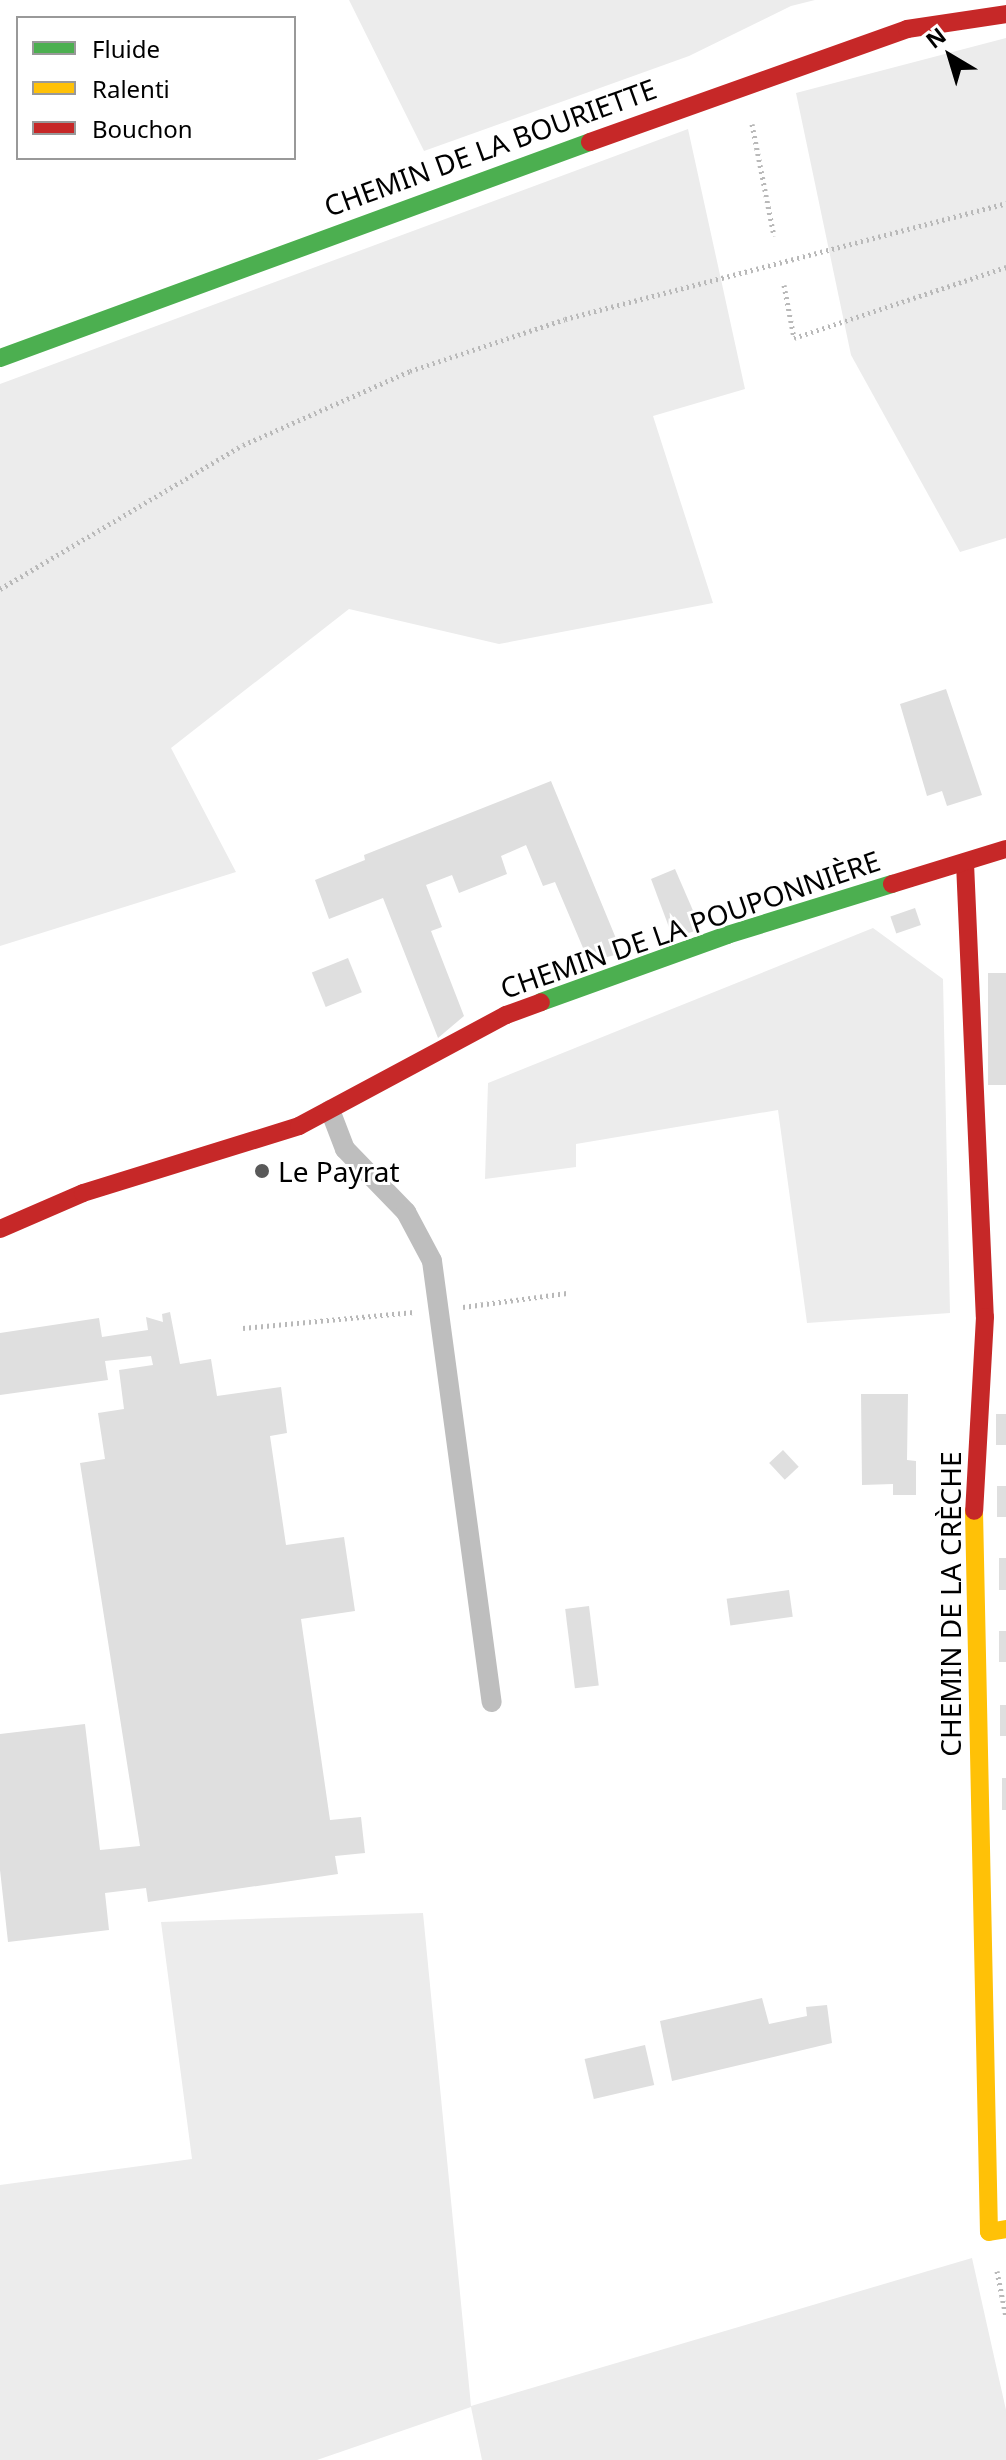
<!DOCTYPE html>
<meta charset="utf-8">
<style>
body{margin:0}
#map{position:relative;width:1006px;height:2460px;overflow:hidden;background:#fff;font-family:"Noto Sans",sans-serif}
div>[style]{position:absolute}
.green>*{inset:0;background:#ececec}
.building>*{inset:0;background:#dfdfdf;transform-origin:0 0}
.path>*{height:5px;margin-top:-2.5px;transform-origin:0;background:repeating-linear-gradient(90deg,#b9b9b9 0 2px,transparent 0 6px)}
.lane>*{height:20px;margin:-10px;padding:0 10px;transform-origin:10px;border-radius:10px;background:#bebebe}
.fast>*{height:18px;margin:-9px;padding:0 9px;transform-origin:9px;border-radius:9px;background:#4caf50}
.slow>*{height:18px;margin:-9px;padding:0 9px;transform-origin:9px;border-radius:9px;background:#ffc107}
.jam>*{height:18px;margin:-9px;padding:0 9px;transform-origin:9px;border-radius:9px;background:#c62828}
.dots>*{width:22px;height:22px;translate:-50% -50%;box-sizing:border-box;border:4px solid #fff;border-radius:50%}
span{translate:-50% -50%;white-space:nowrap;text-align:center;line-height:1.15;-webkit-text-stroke:6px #fff;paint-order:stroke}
.street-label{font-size:28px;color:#000}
.poi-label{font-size:28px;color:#000}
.left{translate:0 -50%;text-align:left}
.legend{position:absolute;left:16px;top:16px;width:280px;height:144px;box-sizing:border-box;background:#fff;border:2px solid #999;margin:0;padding:10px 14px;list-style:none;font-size:24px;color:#000}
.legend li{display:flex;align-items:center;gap:16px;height:40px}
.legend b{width:40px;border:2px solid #999}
.north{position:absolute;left:910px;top:16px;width:80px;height:80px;-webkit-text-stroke:6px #fff;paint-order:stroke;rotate:322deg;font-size:22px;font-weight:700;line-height:32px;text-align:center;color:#000}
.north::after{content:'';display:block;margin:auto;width:28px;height:36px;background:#000;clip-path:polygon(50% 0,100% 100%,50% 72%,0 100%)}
</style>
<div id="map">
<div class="green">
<i style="clip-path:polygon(349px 0,815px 0,791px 6px,689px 56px,424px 151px)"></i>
<i style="clip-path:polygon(1006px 38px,1006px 538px,960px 552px,851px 355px,796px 93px)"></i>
<i style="clip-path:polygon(688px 129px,745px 389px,653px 416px,713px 603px,499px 644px,349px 609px,171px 748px,236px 872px,0 946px,0 384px)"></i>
<i style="clip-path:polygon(873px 928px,943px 979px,950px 1313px,807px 1323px,778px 1110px,576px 1144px,576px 1167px,485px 1179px,488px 1083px)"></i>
<i style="clip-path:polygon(423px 1913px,471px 2406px,972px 2258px,1006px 2410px,1006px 2460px,482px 2460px,471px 2407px,317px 2460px,0 2460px,0 2185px,192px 2159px,161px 1922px)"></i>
</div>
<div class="building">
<i style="clip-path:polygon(946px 689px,982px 795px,947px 806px,942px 791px,927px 796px,900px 704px)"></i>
<i style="clip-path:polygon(551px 781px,622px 953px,589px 962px,555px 882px,543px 886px,526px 845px,501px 856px,507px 874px,459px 893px,452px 875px,426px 885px,442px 927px,431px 931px,464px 1016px,438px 1038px,383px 898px,329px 919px,315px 880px,365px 860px,364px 855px)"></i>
<i style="clip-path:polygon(675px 869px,701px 929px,673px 938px,651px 879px)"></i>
<i style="left:915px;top:908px;width:18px;height:26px;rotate:71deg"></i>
<i style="left:348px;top:958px;width:37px;height:39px;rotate:68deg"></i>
<i style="left:988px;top:973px;width:18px;height:112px"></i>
<i style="clip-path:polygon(170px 1312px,180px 1364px,211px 1359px,217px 1396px,281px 1387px,287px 1433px,270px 1436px,286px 1545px,344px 1537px,355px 1611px,301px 1619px,330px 1820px,361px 1817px,365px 1853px,335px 1856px,338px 1874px,148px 1902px,146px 1888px,105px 1893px,109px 1930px,8px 1942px,0 1870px,0 1734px,85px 1724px,100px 1850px,140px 1846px,80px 1463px,105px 1459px,98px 1413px,124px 1409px,119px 1370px,153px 1365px,151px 1356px,105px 1361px,108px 1380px,0 1395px,0 1333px,99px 1318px,102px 1337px,148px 1330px,146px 1317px,163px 1322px,162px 1314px)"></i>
<i style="clip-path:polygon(861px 1394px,908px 1394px,907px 1460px,916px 1461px,916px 1495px,893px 1495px,893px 1484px,862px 1485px)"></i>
<i style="left:996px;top:1414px;width:10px;height:31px"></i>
<i style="left:783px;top:1450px;width:23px;height:19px;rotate:47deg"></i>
<i style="left:997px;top:1486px;width:9px;height:31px"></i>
<i style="left:999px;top:1558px;width:7px;height:32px"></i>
<i style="left:789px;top:1590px;width:27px;height:63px;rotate:82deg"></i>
<i style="left:589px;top:1606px;width:80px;height:24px;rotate:83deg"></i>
<i style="left:999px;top:1631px;width:7px;height:31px"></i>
<i style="left:1000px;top:1705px;width:6px;height:31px"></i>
<i style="left:1002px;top:1778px;width:4px;height:32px"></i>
<i style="clip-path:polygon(762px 1998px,769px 2024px,807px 2016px,806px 2007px,827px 2005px,832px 2043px,672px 2081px,660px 2021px)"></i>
<i style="left:645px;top:2045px;width:41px;height:62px;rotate:77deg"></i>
</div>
<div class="path">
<i style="left:752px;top:124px;width:114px;rotate:78.9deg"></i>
<i style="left:784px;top:285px;width:54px;rotate:79.3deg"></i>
<i style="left:794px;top:338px;width:224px;rotate:-18.5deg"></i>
<i style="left:0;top:589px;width:282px;rotate:-30.7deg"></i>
<i style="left:243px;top:445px;width:183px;rotate:-23.9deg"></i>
<i style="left:410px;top:371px;width:163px;rotate:-18.5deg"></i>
<i style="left:565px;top:319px;width:456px;rotate:-14.7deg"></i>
<i style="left:463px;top:1307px;width:105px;rotate:-7.7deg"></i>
<i style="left:243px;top:1328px;width:172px;rotate:-5.3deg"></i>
<i style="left:997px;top:2271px;width:47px;rotate:78.9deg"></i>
</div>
<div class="lane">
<i style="left:330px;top:1110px;width:42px;rotate:69deg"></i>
<i style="left:345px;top:1149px;width:88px;rotate:45.9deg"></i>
<i style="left:406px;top:1212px;width:55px;rotate:62deg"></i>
<i style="left:432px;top:1261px;width:445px;rotate:82.3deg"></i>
</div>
<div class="fast">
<i style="left:0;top:358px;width:628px;rotate:-20.11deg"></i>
<i style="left:541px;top:1002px;width:198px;rotate:-19.8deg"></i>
<i style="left:727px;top:935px;width:173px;rotate:-17.2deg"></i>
</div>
<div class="slow">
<i style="left:974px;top:1511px;width:721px;rotate:88.81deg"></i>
<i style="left:989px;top:2232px;width:17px;rotate:-10deg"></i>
</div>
<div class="jam">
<i style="left:590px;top:142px;width:337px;rotate:-19.6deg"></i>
<i style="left:907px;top:29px;width:100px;rotate:-8.6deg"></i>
<i style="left:965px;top:863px;width:454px;rotate:87.5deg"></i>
<i style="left:985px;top:1317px;width:194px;rotate:93.2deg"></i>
<i style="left:892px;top:884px;width:119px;rotate:-17.1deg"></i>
<i style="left:0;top:1229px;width:90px;rotate:-23.4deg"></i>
<i style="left:83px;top:1193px;width:226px;rotate:-17.2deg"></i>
<i style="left:299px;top:1126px;width:235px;rotate:-28.2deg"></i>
<i style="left:506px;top:1015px;width:37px;rotate:-20deg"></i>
</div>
<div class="dots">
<i style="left:262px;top:1171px;background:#595959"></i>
</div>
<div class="street-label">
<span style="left:490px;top:147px;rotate:-20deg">CHEMIN DE LA BOURIETTE</span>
<span style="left:690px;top:924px;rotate:-19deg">CHEMIN DE LA POUPONNIÈRE</span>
<span style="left:950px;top:1604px;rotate:-90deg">CHEMIN DE LA CRÈCHE</span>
</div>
<div class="poi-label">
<span class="left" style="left:278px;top:1171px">Le Payrat</span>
</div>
<ul class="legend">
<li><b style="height:10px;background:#4caf50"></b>Fluide</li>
<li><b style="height:10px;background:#ffc107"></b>Ralenti</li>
<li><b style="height:10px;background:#c62828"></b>Bouchon</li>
</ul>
<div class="north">N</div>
</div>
